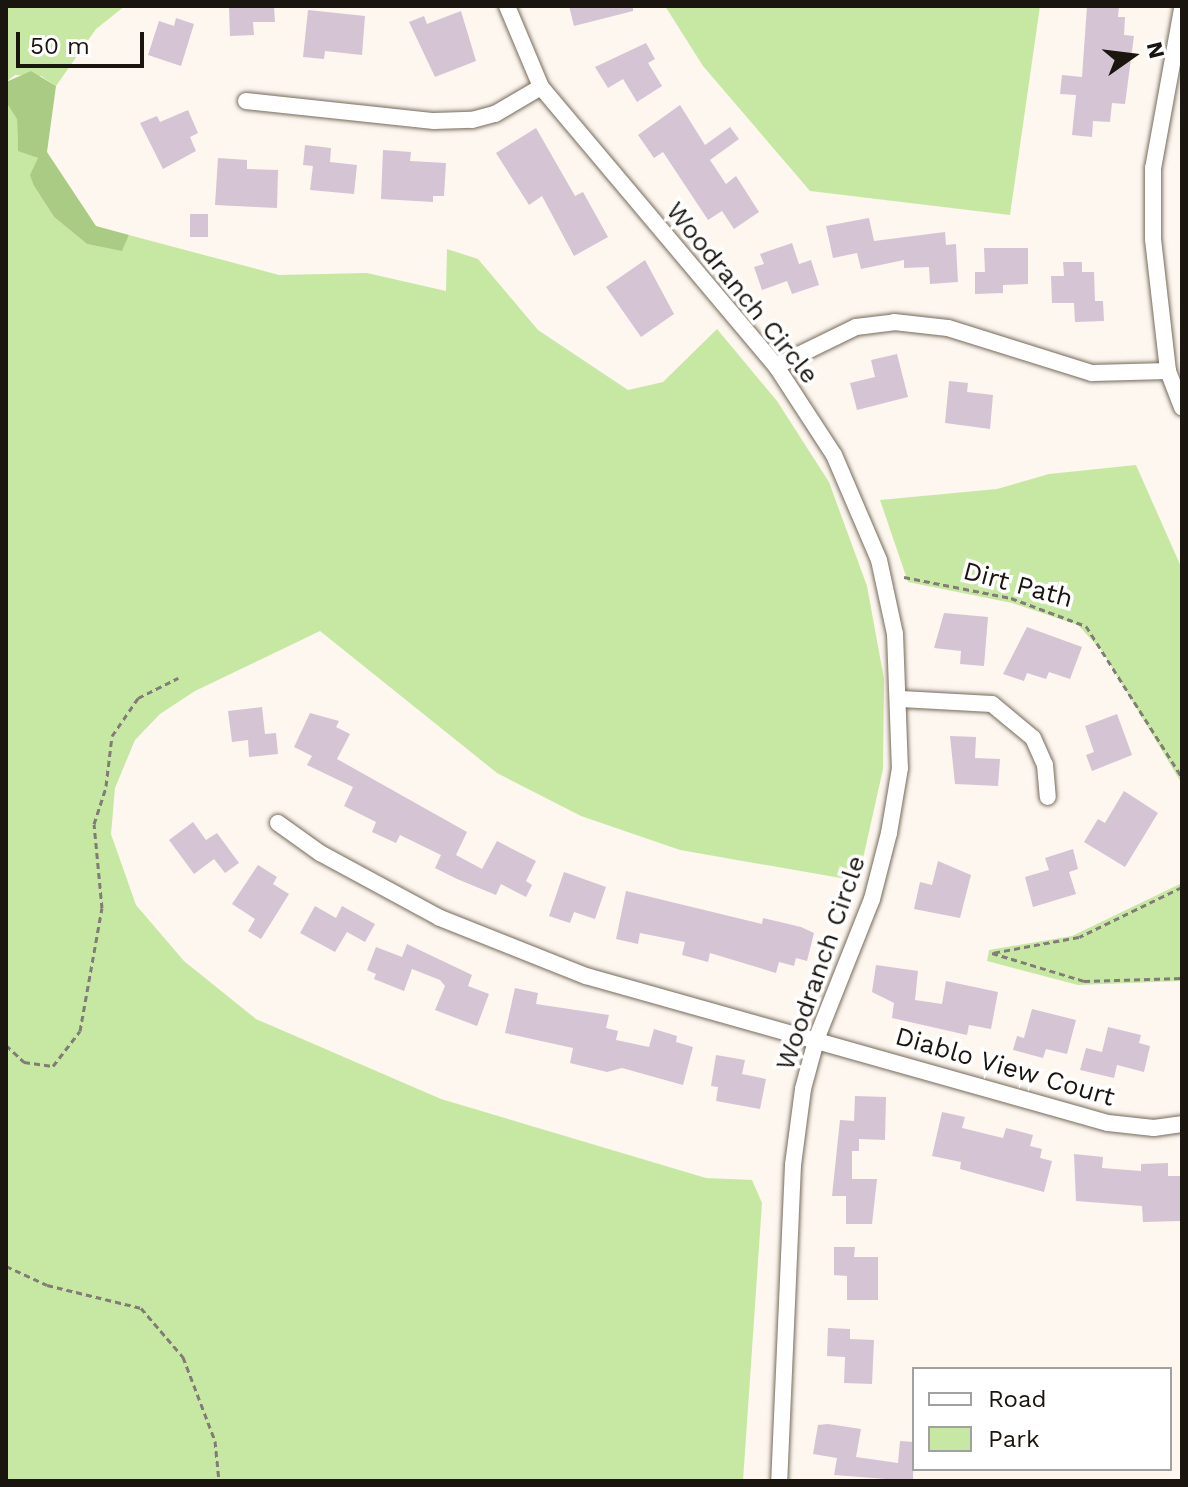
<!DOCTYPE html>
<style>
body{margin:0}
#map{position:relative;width:1188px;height:1487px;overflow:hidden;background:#fdf7f0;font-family:"Work Sans",sans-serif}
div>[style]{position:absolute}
.green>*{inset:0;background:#c7e8a3}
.forest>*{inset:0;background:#aacb84}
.building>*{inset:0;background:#d5c4d4;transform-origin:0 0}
.path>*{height:3px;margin-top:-1.5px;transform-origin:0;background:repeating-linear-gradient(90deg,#817c75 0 6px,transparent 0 10px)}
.roads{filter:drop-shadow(0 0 2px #766a5a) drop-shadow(0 0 2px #766a5a)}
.minor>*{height:16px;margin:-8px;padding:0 8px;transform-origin:8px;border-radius:8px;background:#fff}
span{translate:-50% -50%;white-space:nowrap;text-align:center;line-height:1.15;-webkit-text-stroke:7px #fff;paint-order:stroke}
.street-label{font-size:26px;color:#1a150f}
.frame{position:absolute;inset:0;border:8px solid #1a150f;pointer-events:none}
.legend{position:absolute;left:912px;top:1367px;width:260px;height:104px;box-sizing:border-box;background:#fff;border:2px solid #a3a19f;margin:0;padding:10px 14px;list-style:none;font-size:24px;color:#1a150f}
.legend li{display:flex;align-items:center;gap:16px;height:40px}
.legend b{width:40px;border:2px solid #a3a19f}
.north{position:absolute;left:1092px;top:16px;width:80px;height:80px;-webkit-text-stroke:6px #fff;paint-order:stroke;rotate:76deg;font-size:22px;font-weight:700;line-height:32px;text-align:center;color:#1a150f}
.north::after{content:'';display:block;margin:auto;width:28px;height:36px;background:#1a150f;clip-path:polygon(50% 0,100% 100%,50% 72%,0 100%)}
.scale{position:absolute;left:16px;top:32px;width:128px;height:36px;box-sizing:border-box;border:4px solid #1a150f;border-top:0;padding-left:10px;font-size:24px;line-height:28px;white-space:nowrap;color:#1a150f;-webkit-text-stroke:6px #fff;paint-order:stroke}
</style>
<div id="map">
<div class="green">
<i style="clip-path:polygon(6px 6px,125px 6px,96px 29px,56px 86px,41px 76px,15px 75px,6px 82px)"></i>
<i style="clip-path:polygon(665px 6px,1040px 6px,1010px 215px,810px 191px,703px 66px)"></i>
<i style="clip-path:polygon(6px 102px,17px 118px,18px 150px,38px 158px,34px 186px,54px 217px,87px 244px,122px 250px,129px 235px,279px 275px,367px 273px,446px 291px,447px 249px,478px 259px,538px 330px,628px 390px,663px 382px,717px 329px,777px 401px,829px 482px,867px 586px,884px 679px,883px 769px,858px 881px,680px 850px,581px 816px,497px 773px,320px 631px,195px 691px,160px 714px,135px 740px,115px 788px,111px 834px,136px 905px,184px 961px,256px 1019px,441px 1099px,706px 1178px,752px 1180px,762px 1203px,743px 1481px,6px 1481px)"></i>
<i style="clip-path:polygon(1136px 465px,1182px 569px,1182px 784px,1102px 651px,1078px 625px,1012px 603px,908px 582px,880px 500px,997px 489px,1049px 474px)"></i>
<i style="clip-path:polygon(1182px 883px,1182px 981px,1078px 985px,987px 961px,989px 950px,1072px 936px)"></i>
</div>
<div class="forest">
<i style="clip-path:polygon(31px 71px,56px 86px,47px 152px,96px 226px,129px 235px,122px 251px,87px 244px,54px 217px,34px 186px,30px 175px,38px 158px,18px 151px,17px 119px,6px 102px,6px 82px)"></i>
</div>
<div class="building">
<i style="clip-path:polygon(229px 6px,274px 6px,275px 22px,253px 22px,254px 35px,230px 36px)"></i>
<i style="clip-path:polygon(569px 6px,633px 6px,633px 11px,574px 26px)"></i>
<i style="clip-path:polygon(1087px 6px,1119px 6px,1118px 17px,1125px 17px,1124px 35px,1134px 36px,1125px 104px,1112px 103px,1110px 122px,1093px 121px,1092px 137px,1072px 135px,1076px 95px,1060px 94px,1062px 75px,1082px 77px)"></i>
<i style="clip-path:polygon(308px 10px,365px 16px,362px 55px,325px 51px,324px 59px,303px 57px)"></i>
<i style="clip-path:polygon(461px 11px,476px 61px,435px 77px,409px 22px,424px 16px,427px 24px)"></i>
<i style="clip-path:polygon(176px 18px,194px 24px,181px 66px,148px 55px,159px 21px,174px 26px)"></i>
<i style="clip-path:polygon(646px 43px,655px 59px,648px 63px,662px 86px,637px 102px,623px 79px,608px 88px,595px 67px)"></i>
<i style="clip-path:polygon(680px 105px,705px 145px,730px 127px,739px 139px,710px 160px,726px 184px,736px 176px,759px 212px,734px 229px,722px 211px,708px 220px,663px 152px,654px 158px,638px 135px)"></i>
<i style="clip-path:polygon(188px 110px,198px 133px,190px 137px,196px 151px,163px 169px,140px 123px,157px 116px,160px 122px)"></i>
<i style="clip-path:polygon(536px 128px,575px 196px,583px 192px,608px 237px,574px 256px,542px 196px,529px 205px,496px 153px)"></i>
<i style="clip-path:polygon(305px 145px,331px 148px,330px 162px,357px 165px,354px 194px,310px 190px,313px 166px,303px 165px)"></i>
<i style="clip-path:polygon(383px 150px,411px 152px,410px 161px,446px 163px,444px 196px,433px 196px,433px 202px,381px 199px)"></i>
<i style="clip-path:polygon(218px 158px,247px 160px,247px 169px,278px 170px,277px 208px,215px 205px)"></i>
<i style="left:190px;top:214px;width:18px;height:23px"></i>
<i style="clip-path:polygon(869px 218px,874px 241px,945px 232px,946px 245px,956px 244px,958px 282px,930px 284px,929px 267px,904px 268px,904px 260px,861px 269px,857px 253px,833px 258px,826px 226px)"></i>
<i style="clip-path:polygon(792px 243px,799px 264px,811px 260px,819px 285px,792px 294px,787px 281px,762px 290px,754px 267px,764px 264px,760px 254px)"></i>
<i style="clip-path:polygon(984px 248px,1028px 248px,1028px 284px,1003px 285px,1003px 293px,975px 294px,975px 272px,985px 272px)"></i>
<i style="clip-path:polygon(645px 260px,674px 314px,641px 337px,606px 287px)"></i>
<i style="clip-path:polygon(1063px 262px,1082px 262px,1082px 272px,1094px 272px,1095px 301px,1103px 301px,1104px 321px,1075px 322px,1074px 303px,1052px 303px,1051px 276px,1064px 276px)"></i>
<i style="clip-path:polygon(897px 354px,908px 397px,857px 410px,850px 383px,875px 377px,871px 360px)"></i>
<i style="clip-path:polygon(949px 381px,968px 383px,967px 392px,993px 395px,990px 429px,945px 423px)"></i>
<i style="clip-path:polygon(944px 613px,988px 617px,984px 666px,960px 664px,961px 651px,934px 648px)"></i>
<i style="clip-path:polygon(1027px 627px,1082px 647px,1070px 679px,1049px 672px,1046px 679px,1027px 673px,1024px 681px,1003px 674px)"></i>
<i style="clip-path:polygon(262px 707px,265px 734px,276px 733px,278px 754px,249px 757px,248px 740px,232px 742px,228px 711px)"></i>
<i style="clip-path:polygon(310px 713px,339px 721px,336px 727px,350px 734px,337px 759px,467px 832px,456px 855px,482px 869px,497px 841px,536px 861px,526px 881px,532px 885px,526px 897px,501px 884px,496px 895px,457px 879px,435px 868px,441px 855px,400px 835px,396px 843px,372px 832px,376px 822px,344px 806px,353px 787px,307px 765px,312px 756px,294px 747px)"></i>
<i style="clip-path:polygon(1117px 714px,1132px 755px,1092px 771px,1086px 755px,1094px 752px,1085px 726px)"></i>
<i style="clip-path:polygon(950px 736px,976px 737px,975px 758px,1000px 759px,998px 786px,955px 784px)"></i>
<i style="clip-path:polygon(1124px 791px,1158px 813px,1125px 867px,1084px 842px,1098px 819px,1105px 823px)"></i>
<i style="clip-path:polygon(193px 822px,206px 840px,217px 833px,239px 863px,225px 873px,214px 859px,194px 874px,169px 840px)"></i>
<i style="clip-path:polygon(1073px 849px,1078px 869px,1069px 872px,1076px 894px,1033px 907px,1025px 877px,1049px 870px,1045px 858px)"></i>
<i style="clip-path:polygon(938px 861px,971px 875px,960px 918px,914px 909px,920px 882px,932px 885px)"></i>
<i style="clip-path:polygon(258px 865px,277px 877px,273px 884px,289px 894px,261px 939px,248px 931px,255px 919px,232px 904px)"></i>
<i style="clip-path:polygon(564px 872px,606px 887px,595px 919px,574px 912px,570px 923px,549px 916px)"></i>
<i style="clip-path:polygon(626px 891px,762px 924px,763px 918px,801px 927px,814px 933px,807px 961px,796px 958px,794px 966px,779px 962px,776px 973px,710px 953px,708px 962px,682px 955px,685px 942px,640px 933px,638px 944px,616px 939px)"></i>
<i style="clip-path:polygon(315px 906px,336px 918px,342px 906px,375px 924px,365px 942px,347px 932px,335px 952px,300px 933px)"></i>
<i style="clip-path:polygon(407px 944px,472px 975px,468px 986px,489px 994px,477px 1026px,435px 1010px,445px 986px,440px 980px,412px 969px,404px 991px,374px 979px,376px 974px,367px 970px,376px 947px,402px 957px)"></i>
<i style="clip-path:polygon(876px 965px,918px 971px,915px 1000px,942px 1004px,946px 981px,998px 992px,991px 1029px,969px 1025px,967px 1035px,892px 1018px,894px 1003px,872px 992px)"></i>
<i style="clip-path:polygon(515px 988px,538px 993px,536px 1004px,609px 1015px,606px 1028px,618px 1031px,616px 1040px,649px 1047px,654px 1029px,677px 1036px,676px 1042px,693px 1047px,683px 1085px,622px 1068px,607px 1072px,570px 1063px,573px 1048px,505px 1033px)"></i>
<i style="clip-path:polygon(1032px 1009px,1076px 1020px,1067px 1054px,1046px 1049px,1043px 1058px,1013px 1050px,1017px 1036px,1024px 1038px)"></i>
<i style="clip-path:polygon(1108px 1027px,1141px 1035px,1139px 1043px,1150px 1046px,1144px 1072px,1117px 1065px,1114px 1078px,1080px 1070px,1086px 1048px,1102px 1052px)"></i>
<i style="clip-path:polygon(716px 1055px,745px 1060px,742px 1074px,766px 1079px,760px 1109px,716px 1101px,718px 1087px,711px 1086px)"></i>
<i style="clip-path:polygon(855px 1096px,886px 1097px,885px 1140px,859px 1139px,859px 1151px,852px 1151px,852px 1179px,877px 1179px,872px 1224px,846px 1224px,846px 1196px,832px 1196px,840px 1120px,854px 1121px)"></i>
<i style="clip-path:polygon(942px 1112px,965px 1117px,962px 1128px,1003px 1138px,1006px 1128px,1033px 1135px,1030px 1146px,1042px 1149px,1040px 1158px,1052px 1161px,1044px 1192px,960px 1169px,961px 1162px,932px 1156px)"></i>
<i style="clip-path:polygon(1074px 1154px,1103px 1157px,1102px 1168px,1141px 1171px,1141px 1164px,1168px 1163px,1168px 1176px,1181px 1176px,1182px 1221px,1143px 1222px,1142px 1206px,1076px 1201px)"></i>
<i style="clip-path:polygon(834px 1247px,855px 1247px,854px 1257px,878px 1257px,878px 1300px,847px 1300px,847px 1276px,834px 1275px)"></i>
<i style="clip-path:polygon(828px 1328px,850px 1329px,850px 1339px,874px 1340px,872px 1384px,844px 1383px,845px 1357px,827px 1356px)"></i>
<i style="clip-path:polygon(828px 1424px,861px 1429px,856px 1457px,898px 1463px,900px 1441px,914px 1442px,913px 1481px,834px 1475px,837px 1458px,813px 1454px,818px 1425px)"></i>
</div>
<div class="path">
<i style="left:904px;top:577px;width:109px;rotate:11.1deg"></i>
<i style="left:1011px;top:598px;width:80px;rotate:20.5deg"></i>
<i style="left:1086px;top:626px;width:179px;rotate:57.6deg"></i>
<i style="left:1182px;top:887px;width:114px;rotate:154.1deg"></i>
<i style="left:1079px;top:937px;width:88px;rotate:169.6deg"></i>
<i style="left:992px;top:953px;width:96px;rotate:16.9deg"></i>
<i style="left:1084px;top:981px;width:98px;rotate:-1.8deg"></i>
<i style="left:6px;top:1045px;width:25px;rotate:43deg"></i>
<i style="left:24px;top:1062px;width:29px;rotate:8deg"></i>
<i style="left:53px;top:1066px;width:44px;rotate:-52.4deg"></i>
<i style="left:80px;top:1031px;width:125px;rotate:-79.9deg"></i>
<i style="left:102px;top:908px;width:84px;rotate:-95.4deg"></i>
<i style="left:94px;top:824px;width:40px;rotate:-72deg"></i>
<i style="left:106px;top:786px;width:50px;rotate:-83.2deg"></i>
<i style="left:112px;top:736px;width:46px;rotate:-55.6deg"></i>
<i style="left:138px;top:698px;width:45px;rotate:-26.6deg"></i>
<i style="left:6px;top:1266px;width:45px;rotate:24.9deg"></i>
<i style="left:47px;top:1285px;width:97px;rotate:13.7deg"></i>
<i style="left:141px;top:1308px;width:65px;rotate:49.4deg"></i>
<i style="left:183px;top:1357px;width:90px;rotate:69.1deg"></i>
<i style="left:215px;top:1441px;width:40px;rotate:84.3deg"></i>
</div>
<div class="roads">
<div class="minor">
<i style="left:507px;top:6px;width:88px;rotate:67.2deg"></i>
<i style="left:541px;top:87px;width:365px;rotate:49.9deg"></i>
<i style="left:776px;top:366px;width:106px;rotate:56.9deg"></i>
<i style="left:834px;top:455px;width:114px;rotate:66.8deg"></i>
<i style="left:879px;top:560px;width:76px;rotate:77.8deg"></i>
<i style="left:895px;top:634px;width:134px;rotate:87.9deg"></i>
<i style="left:900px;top:768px;width:66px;rotate:99.6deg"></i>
<i style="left:889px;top:833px;width:68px;rotate:104.4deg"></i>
<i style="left:872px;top:899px;width:149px;rotate:111.7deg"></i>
<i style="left:817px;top:1037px;width:54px;rotate:105.1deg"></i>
<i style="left:803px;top:1089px;width:77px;rotate:97.5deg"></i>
<i style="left:793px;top:1165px;width:316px;rotate:92.5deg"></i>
<i style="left:1182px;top:9px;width:162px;rotate:100.3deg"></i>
<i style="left:1153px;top:168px;width:71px;rotate:90deg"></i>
<i style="left:1153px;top:239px;width:133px;rotate:83.5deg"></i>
<i style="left:1168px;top:371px;width:39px;rotate:69deg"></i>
<i style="left:246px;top:101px;width:189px;rotate:6.1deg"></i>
<i style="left:434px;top:121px;width:38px;rotate:-2deg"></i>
<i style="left:472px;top:120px;width:24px;rotate:-15deg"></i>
<i style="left:495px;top:114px;width:53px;rotate:-30.4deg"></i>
<i style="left:776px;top:366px;width:89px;rotate:-26deg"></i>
<i style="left:856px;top:327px;width:38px;rotate:-7deg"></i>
<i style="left:894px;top:322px;width:54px;rotate:6.3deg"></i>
<i style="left:948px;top:328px;width:151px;rotate:17.4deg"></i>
<i style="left:1092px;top:373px;width:76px;rotate:-1.5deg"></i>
<i style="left:901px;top:699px;width:91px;rotate:3.1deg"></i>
<i style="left:992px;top:704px;width:53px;rotate:39.7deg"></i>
<i style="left:1033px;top:738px;width:30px;rotate:66deg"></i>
<i style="left:1045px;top:765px;width:32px;rotate:85deg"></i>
<i style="left:278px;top:823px;width:52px;rotate:35.5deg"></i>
<i style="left:320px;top:853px;width:136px;rotate:28.4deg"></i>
<i style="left:440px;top:918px;width:157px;rotate:21.7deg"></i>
<i style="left:586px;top:976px;width:542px;rotate:15.73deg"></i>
<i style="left:1108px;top:1123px;width:46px;rotate:6.2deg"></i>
<i style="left:1154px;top:1128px;width:28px;rotate:-8deg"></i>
</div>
</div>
<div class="street-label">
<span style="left:742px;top:293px;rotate:51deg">Woodranch Circle</span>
<span style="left:1018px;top:585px;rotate:15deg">Dirt Path</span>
<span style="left:821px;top:963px;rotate:-71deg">Woodranch Circle</span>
<span style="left:1005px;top:1067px;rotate:16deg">Diablo View Court</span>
</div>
<div class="frame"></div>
<ul class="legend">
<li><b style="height:10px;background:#fff"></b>Road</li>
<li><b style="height:22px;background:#c7e8a3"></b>Park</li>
</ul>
<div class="north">N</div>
<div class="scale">50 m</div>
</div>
